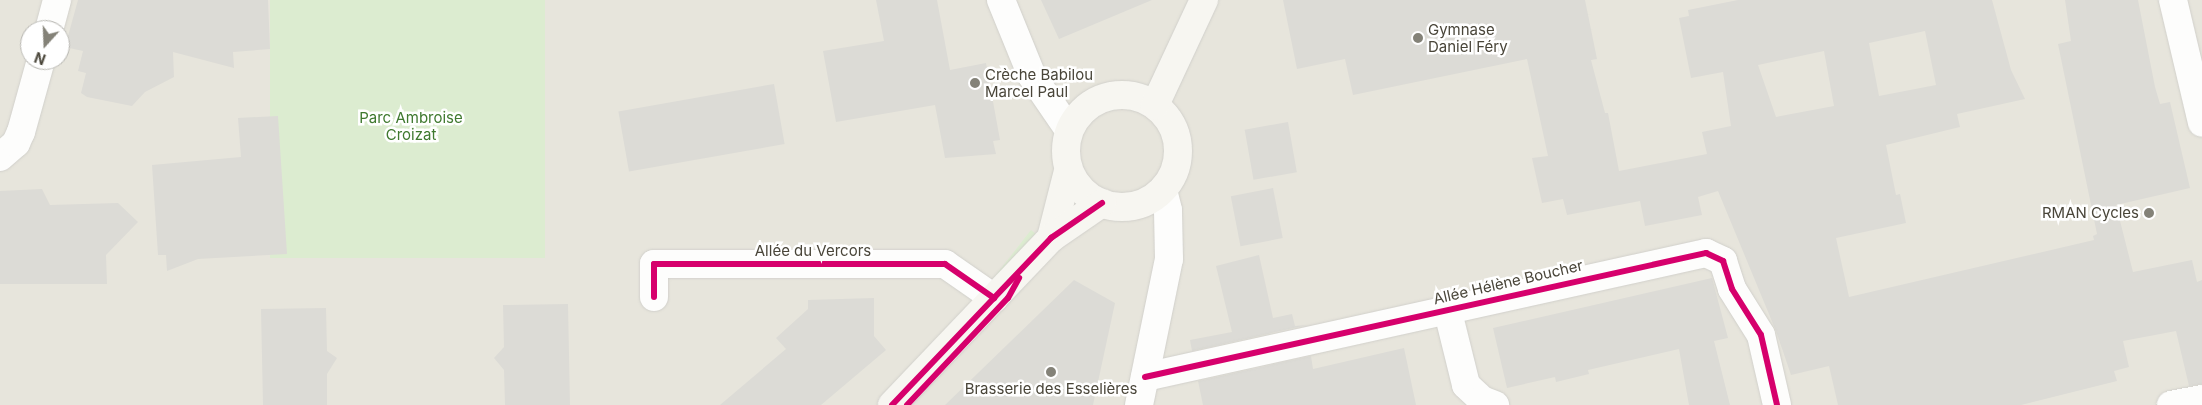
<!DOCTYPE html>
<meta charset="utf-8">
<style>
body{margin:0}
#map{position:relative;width:2202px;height:405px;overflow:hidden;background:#f3f3ee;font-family:Inter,sans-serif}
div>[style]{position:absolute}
.residential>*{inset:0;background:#e7e5dc}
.green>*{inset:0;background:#dcecd0;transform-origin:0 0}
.building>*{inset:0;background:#dcdbd6;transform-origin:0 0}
.roads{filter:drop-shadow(0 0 1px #d1d0cb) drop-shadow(0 0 1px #d1d0cb)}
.street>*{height:28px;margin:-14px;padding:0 14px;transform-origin:14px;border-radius:14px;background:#fdfdfc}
.secondary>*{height:28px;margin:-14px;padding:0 14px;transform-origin:14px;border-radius:14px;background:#f7f6f1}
.secondary>.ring{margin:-14px;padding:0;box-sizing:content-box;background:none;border:28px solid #f7f6f1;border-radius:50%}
.cycleway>*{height:6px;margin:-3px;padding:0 3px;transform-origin:3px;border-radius:3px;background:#d6006c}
.dots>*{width:14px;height:14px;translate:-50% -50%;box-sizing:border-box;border:2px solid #fff;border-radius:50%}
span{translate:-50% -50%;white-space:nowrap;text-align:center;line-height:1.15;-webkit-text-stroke:5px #fff;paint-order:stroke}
.poi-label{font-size:15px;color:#494539}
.left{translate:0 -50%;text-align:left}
.right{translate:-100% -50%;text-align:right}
.park-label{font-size:15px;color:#3f792f}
.street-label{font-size:15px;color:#494539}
.north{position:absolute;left:20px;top:20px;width:50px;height:50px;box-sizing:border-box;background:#fff;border:1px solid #b6b5b0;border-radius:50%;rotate:200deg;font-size:14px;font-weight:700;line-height:20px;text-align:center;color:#494539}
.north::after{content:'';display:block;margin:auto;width:18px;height:22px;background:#848278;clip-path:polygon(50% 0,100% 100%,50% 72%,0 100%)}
</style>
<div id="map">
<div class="residential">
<i style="clip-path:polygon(evenodd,0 0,2202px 0,2202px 405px,0 405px,0 0,30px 30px,60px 30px,60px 60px,30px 60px,30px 30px)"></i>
</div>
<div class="green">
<i style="left:270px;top:0;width:275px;height:258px"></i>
<i style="left:1031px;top:230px;width:11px;height:66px;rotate:38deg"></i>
</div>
<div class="building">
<i style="clip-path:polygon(78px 0,268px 0,270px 49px,233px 52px,234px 68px,173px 52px,174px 77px,145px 92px,132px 106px,87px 97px,81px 93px,86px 73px,78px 71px,83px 51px,65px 47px)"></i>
<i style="clip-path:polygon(876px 0,937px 0,950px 70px,986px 63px,1000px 140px,993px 141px,996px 154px,945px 158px,935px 105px,836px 122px,823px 51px,884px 41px)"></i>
<i style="clip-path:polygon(1041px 0,1152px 0,1059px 39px)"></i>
<i style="clip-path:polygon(evenodd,1283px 0,1585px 0,1597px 59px,1591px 60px,1605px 113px,1608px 113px,1619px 171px,1707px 154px,1702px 132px,1731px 126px,1723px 72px,1691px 78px,1679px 18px,1689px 16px,1688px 10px,1738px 0,1992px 0,2011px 70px,2025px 99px,1957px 114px,1960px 127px,1886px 145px,1896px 195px,1900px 194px,1906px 223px,1836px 238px,1849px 297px,2094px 240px,2093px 236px,2097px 234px,2058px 44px,2071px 41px,2065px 0,2138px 0,2155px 87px,2160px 104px,2170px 102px,2190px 188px,2116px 205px,2133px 272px,2192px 260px,2197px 282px,2202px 280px,2202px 384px,2189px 386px,2176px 331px,2123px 341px,2129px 367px,2114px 371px,2117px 381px,2021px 405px,1838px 405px,1829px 366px,1791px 375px,1776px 331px,1718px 191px,1698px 197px,1702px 215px,1645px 226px,1640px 201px,1567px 215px,1563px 199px,1542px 203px,1532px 158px,1548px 156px,1527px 59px,1353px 95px,1345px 59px,1297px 69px,1283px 0,1925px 31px,1936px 85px,1879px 96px,1869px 43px,1925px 31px,1283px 0,1824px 51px,1834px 106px,1776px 117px,1758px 65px,1824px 51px)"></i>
<i style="left:774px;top:84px;width:61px;height:158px;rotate:80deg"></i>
<i style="clip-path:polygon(278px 116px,287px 254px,198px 259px,167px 271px,166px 255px,158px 255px,152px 165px,241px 157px,238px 118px)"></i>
<i style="left:1288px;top:122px;width:51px;height:44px;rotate:80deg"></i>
<i style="left:1273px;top:188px;width:51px;height:43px;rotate:79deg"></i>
<i style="clip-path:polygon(42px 189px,50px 205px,118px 203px,138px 222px,106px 255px,107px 284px,0 284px,0 191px)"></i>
<i style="clip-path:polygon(1259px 255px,1273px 318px,1292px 314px,1295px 326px,1307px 325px,1192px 351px,1190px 340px,1232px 332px,1216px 266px)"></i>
<i style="clip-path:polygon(1712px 278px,1728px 338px,1714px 341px,1730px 405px,1689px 405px,1679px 349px,1588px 370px,1589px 374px,1556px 382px,1555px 377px,1507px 388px,1493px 328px)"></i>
<i style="clip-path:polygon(1074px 280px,1115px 303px,1093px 405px,945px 405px)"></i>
<i style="clip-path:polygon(874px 298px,874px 336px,886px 350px,821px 405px,720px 405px,786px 349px,776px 338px,808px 309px,808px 300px)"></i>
<i style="clip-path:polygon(568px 304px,570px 405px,505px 405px,504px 370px,494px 358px,504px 347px,503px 305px)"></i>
<i style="clip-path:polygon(326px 308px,327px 351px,337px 358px,327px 374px,327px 405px,263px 405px,261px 309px)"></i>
<i style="clip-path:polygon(1404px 348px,1416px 405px,1203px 405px,1198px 381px,1311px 356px,1313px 369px)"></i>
</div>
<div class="roads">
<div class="street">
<i style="left:1001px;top:0;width:82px;rotate:67.8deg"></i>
<i style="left:1032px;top:76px;width:65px;rotate:55.6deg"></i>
<i style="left:2173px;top:0;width:126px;rotate:76.7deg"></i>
<i style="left:49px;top:30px;width:31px;rotate:-75deg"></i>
<i style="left:0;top:157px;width:21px;rotate:-41deg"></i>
<i style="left:16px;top:143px;width:12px;rotate:-66deg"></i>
<i style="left:21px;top:132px;width:75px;rotate:-74.5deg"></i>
<i style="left:654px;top:297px;width:33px;rotate:-90deg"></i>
<i style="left:654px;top:264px;width:291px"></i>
<i style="left:945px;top:264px;width:60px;rotate:34.8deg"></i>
<i style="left:1447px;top:308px;width:79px;rotate:76.1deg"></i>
<i style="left:1466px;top:385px;width:22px;rotate:43deg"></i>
<i style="left:1482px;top:400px;width:14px;rotate:21deg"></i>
<i style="left:1145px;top:377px;width:575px;rotate:-12.46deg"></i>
<i style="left:1706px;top:253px;width:19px;rotate:25deg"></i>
<i style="left:1723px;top:261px;width:29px;rotate:72deg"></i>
<i style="left:1732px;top:289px;width:54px;rotate:57.8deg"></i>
<i style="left:1761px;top:335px;width:72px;rotate:77.1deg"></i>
<i style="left:1139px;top:405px;width:149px;rotate:-78.4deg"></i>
<i style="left:1169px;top:259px;width:49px;rotate:-91.2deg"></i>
<i style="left:1168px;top:210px;width:21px;rotate:-104deg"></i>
<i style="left:2171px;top:405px;width:32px;rotate:-11deg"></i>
</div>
<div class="secondary">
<i class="ring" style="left:1066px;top:95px;width:84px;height:84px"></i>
<i style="left:1155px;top:105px;width:116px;rotate:-65deg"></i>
<i style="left:1051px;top:238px;width:69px;rotate:-75.8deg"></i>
<i style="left:892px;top:405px;width:231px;rotate:-46.4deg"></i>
<i style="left:1051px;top:238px;width:62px;rotate:-34.5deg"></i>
</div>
</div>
<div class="cycleway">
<i style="left:654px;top:297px;width:33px;rotate:-90deg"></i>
<i style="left:654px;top:264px;width:291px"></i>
<i style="left:945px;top:264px;width:60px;rotate:34.8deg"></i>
<i style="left:1145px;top:377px;width:575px;rotate:-12.46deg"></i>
<i style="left:1706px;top:253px;width:19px;rotate:25deg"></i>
<i style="left:1723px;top:261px;width:29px;rotate:72deg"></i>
<i style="left:1732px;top:289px;width:54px;rotate:57.8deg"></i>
<i style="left:1761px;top:335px;width:72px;rotate:77.1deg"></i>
<i style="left:892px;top:405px;width:231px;rotate:-46.4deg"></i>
<i style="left:1051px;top:238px;width:62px;rotate:-34.5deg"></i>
<i style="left:907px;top:405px;width:147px;rotate:-46.7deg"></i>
<i style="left:1008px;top:298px;width:23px;rotate:-61deg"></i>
</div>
<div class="dots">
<i style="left:1418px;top:38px;background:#848278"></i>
<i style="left:975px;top:83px;background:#848278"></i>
<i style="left:2149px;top:213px;background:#848278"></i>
<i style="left:1051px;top:372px;background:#848278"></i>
</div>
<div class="poi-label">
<span class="left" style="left:1428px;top:38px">Gymnase<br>Daniel Féry</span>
<span class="left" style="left:985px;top:83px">Crèche Babilou<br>Marcel Paul</span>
<span class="right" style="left:2139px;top:213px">RMAN Cycles</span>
<span style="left:1051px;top:389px">Brasserie des Esselières</span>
</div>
<div class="park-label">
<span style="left:411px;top:126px">Parc Ambroise<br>Croizat</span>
</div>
<div class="street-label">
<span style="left:813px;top:251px">Allée du Vercors</span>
<span style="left:1508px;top:282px;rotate:-13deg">Allée Hélène Boucher</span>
</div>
<div class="north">N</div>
</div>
